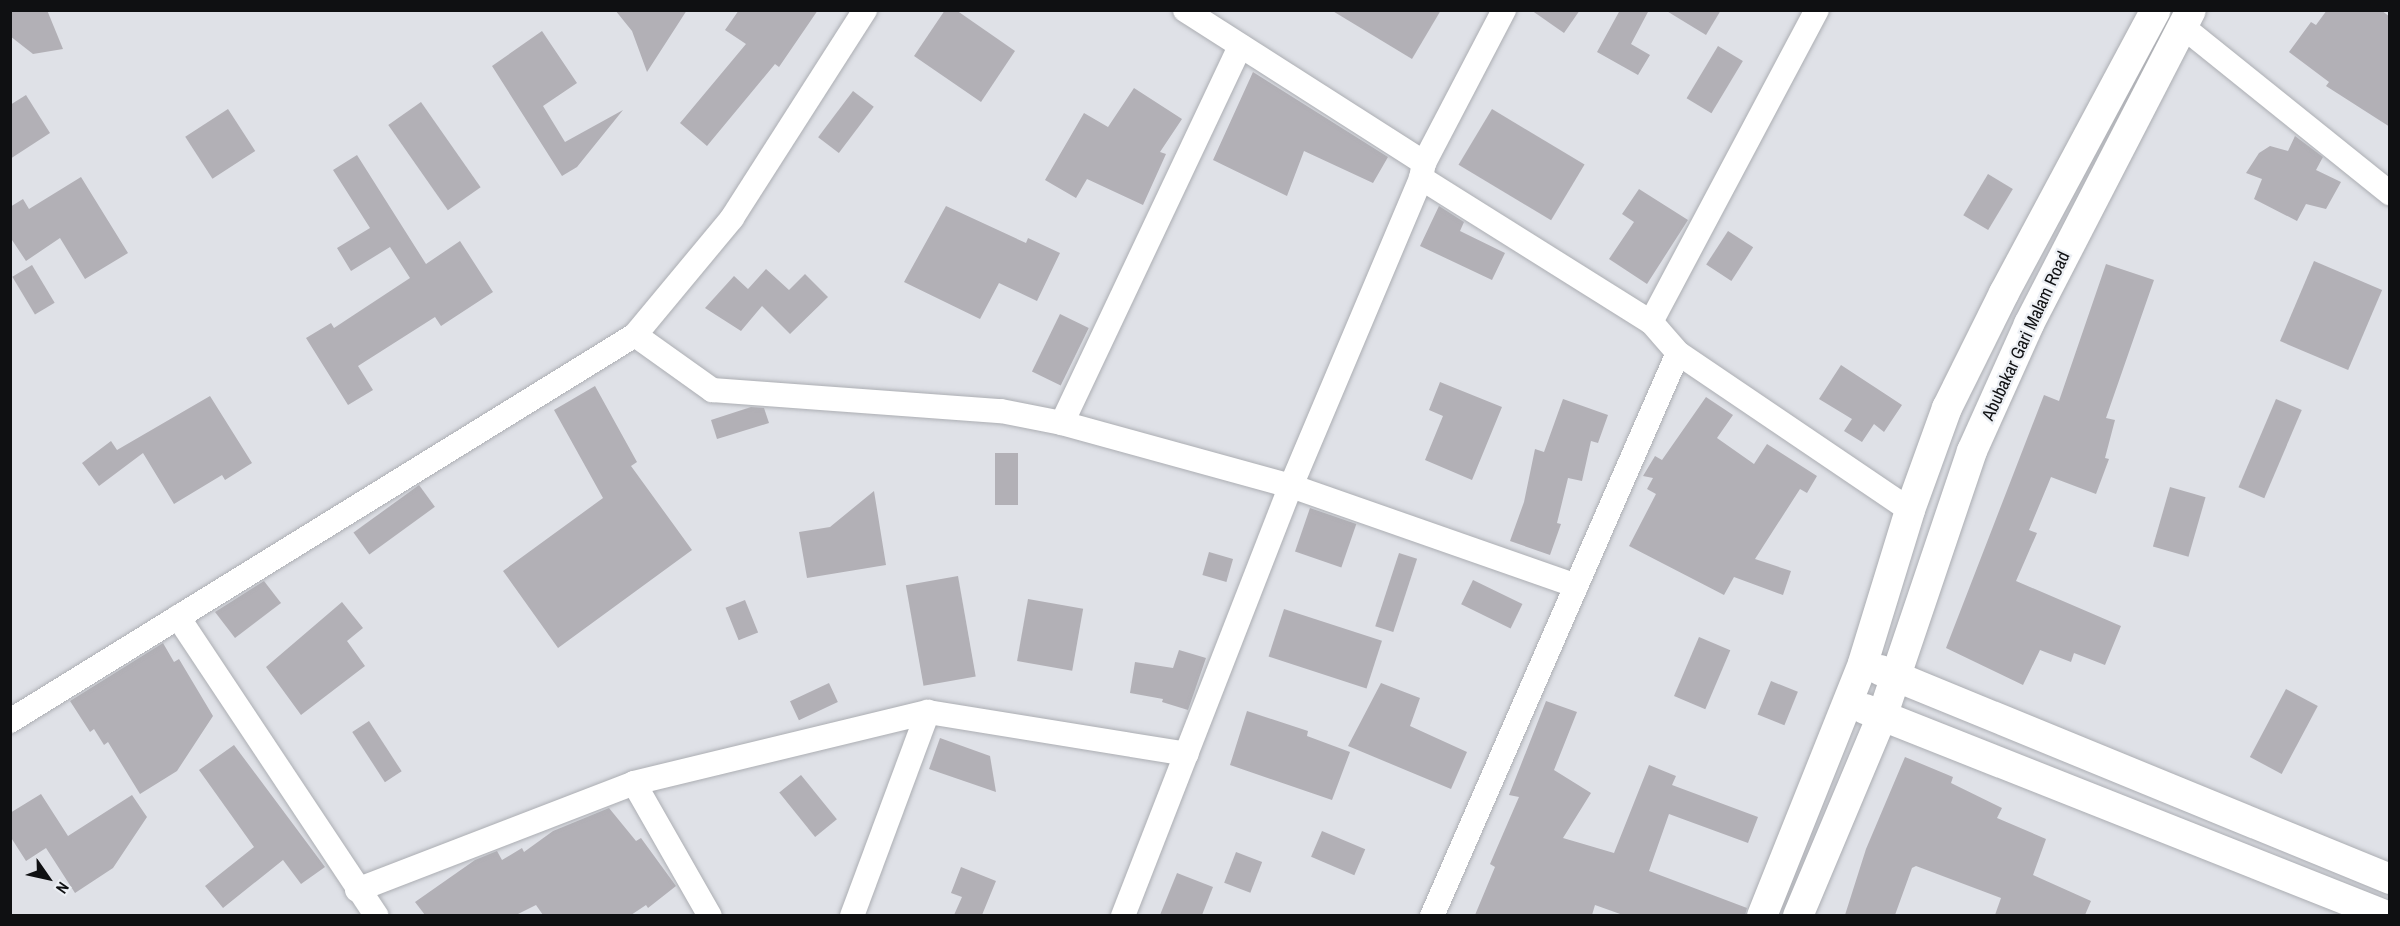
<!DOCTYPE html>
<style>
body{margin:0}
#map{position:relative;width:2400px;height:926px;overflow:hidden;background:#dfe1e7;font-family:"Archivo Narrow",sans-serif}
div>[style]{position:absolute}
.building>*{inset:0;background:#b2b0b6;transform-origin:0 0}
.roads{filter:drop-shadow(0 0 2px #acaeb3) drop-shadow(0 0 2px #acaeb3)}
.minor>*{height:24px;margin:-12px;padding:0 12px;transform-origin:12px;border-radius:12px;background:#fff}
.tertiary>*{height:30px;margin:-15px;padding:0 15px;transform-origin:15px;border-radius:15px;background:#fff}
span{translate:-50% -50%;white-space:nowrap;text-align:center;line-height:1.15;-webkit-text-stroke:4.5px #eceff4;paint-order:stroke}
.street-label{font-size:18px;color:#0f1012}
.frame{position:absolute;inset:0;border:12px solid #0f1012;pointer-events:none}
.north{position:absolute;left:18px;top:848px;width:60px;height:60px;-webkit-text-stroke:4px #eceff4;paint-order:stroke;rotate:124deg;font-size:16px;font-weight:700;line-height:24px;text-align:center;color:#0f1012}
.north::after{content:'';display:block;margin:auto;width:21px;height:27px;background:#0f1012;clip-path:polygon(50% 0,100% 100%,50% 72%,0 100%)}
</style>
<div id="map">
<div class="building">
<i style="clip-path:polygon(10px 10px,47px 10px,63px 49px,33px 54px,10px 36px)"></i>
<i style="clip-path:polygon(615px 10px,687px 10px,647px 72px,632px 31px)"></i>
<i style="clip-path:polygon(739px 10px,818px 10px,779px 67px,775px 64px,707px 146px,680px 123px,746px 44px,725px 30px)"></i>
<i style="clip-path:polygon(945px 10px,956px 10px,1015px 51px,981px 102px,914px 56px)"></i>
<i style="clip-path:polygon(1331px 10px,1441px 10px,1412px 59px)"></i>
<i style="clip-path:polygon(1531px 10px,1580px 10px,1564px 33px)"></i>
<i style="clip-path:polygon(1620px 10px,1649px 10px,1631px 44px,1650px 55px,1638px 75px,1597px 52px)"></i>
<i style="clip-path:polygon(1665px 10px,1721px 10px,1706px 35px)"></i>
<i style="clip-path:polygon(2327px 10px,2381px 10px,2390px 17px,2390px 127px,2326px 86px,2329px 82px,2289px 52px,2311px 22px,2316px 25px)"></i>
<i style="clip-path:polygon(542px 31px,577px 83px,543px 106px,565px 142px,623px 110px,577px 167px,562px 176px,492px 66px)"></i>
<i style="left:1718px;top:46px;width:29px;height:61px;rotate:31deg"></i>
<i style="clip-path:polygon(1253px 72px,1388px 157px,1373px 183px,1304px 151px,1287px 196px,1213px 160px)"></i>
<i style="clip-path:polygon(1134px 88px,1182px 119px,1160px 152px,1166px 154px,1143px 205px,1087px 179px,1076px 198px,1045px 180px,1084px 113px,1108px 127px)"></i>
<i style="left:853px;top:91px;width:26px;height:58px;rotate:37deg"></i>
<i style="clip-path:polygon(26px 95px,50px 133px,10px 159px,10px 105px)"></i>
<i style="left:421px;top:102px;width:104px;height:40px;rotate:55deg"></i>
<i style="left:228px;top:109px;width:50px;height:51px;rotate:57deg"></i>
<i style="left:1492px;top:109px;width:108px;height:65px;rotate:31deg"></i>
<i style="clip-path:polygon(2295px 136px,2323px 157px,2316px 170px,2341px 182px,2326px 209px,2306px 204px,2297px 221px,2254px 199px,2262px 179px,2246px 173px,2259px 153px,2270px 146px,2288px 151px)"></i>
<i style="clip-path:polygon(357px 155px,426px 264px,460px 241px,493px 292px,441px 326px,435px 317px,358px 366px,373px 390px,348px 405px,306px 338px,331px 323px,334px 328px,410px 278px,390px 247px,351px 271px,337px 248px,370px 228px,333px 170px)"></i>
<i style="left:1988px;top:174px;width:29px;height:48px;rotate:31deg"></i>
<i style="clip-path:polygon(81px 177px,128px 253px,85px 279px,60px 238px,26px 261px,10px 237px,10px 207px,23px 199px,29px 209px)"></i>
<i style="clip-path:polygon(1639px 189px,1688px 220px,1647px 284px,1609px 259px,1634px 222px,1622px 214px)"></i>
<i style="clip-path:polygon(946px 206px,1026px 243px,1028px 238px,1060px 253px,1037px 301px,999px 283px,980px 319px,904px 282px)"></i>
<i style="clip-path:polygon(1439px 206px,1464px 222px,1460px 231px,1505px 253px,1492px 280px,1420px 246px)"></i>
<i style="left:1728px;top:231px;width:30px;height:40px;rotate:33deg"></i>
<i style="left:2314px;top:261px;width:74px;height:87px;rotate:23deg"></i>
<i style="clip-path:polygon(2106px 264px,2154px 280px,2106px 418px,2115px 420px,2105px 458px,2109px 459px,2096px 494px,2051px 477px,2029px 530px,2037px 533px,2016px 581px,2121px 626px,2105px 665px,2074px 653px,2071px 662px,2040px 650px,2023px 685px,1946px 648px,2044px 395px,2059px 401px)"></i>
<i style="left:32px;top:265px;width:44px;height:23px;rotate:59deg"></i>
<i style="clip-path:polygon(766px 269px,789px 290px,805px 274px,828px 297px,790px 334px,762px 306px,741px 331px,705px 308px,734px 276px,748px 289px)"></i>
<i style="left:1060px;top:314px;width:32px;height:64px;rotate:26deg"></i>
<i style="clip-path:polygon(1841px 365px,1902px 405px,1884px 432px,1874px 424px,1862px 442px,1844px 431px,1852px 419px,1819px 399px)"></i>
<i style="clip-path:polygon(1440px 382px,1502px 407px,1472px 480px,1425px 460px,1443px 416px,1429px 410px)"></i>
<i style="clip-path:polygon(595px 386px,637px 462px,631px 466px,692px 550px,558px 648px,503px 571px,603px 498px,554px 410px)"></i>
<i style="clip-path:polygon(210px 396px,252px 463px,225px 480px,222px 475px,174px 504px,143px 453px,99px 486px,82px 463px,111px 441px,117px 450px)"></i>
<i style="clip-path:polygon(1706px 397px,1733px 415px,1717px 438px,1754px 464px,1767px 444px,1817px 476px,1807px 493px,1800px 489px,1755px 559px,1791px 571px,1783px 595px,1734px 577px,1724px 595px,1629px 546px,1656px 494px,1647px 489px,1653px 478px,1643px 476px,1655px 456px,1662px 460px)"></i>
<i style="clip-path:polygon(1563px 399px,1608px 415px,1598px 443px,1591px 441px,1582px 481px,1568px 478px,1557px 523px,1561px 524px,1550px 555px,1510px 541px,1524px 502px,1535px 449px,1544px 452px)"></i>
<i style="left:2276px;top:399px;width:28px;height:96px;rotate:23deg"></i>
<i style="clip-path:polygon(751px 407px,764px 408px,769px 423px,717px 439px,711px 420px)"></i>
<i style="left:995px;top:453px;width:23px;height:52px"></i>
<i style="left:419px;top:485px;width:27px;height:81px;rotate:54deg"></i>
<i style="left:2170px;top:487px;width:37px;height:62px;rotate:16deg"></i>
<i style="clip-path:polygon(874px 491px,886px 565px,807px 578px,799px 532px,830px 527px)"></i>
<i style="left:1310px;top:508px;width:49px;height:46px;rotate:19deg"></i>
<i style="left:1209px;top:552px;width:25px;height:24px;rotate:16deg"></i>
<i style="left:1399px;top:553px;width:19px;height:77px;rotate:18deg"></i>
<i style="left:958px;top:576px;width:102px;height:53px;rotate:80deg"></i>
<i style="left:1473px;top:580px;width:55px;height:27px;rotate:26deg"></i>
<i style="clip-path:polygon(264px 581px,281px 603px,235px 638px,215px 612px)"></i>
<i style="left:1028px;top:599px;width:56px;height:63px;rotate:10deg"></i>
<i style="left:745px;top:600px;width:35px;height:21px;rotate:68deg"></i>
<i style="clip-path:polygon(342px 602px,363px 628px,347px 641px,365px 666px,301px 715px,266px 667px)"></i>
<i style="left:1284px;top:609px;width:103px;height:50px;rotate:18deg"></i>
<i style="left:1699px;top:637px;width:34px;height:64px;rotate:23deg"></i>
<i style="clip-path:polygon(163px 643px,174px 662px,179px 659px,213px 716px,177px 771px,140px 794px,108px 742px,104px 745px,94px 729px,90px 732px,70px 701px)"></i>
<i style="clip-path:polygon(1179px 650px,1206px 658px,1188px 710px,1162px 702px,1163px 699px,1130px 693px,1135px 662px,1173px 668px)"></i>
<i style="left:1771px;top:681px;width:29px;height:36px;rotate:22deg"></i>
<i style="left:829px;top:683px;width:21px;height:43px;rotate:65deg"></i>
<i style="clip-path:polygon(1381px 683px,1420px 698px,1410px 726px,1467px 752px,1451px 789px,1348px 746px)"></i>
<i style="left:2286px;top:689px;width:36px;height:77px;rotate:28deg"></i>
<i style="clip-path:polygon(1546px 701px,1577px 712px,1554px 770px,1591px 793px,1563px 838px,1614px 853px,1649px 765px,1676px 776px,1672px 785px,1758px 817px,1748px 843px,1669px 814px,1649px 871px,1747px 908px,1745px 915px,1623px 915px,1595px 905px,1592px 915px,1475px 915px,1495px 867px,1490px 864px,1519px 797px,1509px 795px)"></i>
<i style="clip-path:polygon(1247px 711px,1308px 731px,1307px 736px,1350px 752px,1332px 800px,1230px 765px)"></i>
<i style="left:369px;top:721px;width:60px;height:20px;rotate:57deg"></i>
<i style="clip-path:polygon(940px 738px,990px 756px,996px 792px,929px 769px)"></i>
<i style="clip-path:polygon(234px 745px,325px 867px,301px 884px,283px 860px,223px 908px,205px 886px,254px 847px,199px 770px)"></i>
<i style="clip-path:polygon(1905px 757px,1953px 777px,1951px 783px,2002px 808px,1997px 818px,2046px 839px,2033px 875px,2091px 901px,2085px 915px,1995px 915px,2001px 898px,1916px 866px,1912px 868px,1895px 915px,1845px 915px,1866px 849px)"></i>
<i style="left:801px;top:775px;width:57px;height:28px;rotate:51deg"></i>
<i style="clip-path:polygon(41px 794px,68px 836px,132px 795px,147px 817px,113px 868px,75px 893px,46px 848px,26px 861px,10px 836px,10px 813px)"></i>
<i style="clip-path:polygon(609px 808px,636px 841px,641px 838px,676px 886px,648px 908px,646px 905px,631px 915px,543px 915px,536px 905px,516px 915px,425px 915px,415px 902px,475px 860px,497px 851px,502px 860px,522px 848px,524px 852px,553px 831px)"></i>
<i style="left:1322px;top:831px;width:47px;height:28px;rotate:23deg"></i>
<i style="left:1236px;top:852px;width:28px;height:33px;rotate:21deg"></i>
<i style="clip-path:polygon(961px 867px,996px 881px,982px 915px,954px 915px,962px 897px,951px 893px)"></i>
<i style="clip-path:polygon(1177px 873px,1213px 887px,1202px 915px,1160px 915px)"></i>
</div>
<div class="roads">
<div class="minor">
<i style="left:1185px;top:10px;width:284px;rotate:32.6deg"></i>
<i style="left:2182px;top:26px;width:267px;rotate:38.8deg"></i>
<i style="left:1421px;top:178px;width:271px;rotate:32.1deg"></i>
<i style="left:1651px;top:322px;width:41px;rotate:48.9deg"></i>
<i style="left:1678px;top:353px;width:280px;rotate:34.1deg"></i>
<i style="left:1651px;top:322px;width:353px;rotate:-62deg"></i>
<i style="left:635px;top:335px;width:95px;rotate:35.5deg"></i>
<i style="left:712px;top:390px;width:290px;rotate:4.2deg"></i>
<i style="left:1001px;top:411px;width:62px;rotate:11.1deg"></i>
<i style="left:1062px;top:423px;width:238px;rotate:15.4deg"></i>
<i style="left:1291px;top:486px;width:302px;rotate:19.3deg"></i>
<i style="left:1062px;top:423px;width:417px;rotate:-64.7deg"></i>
<i style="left:178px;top:617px;width:359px;rotate:56.4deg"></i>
<i style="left:10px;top:721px;width:735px;rotate:-31.7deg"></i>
<i style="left:635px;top:335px;width:152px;rotate:-50.3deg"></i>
<i style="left:732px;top:218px;width:247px;rotate:-57.4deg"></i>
<i style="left:634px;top:783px;width:153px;rotate:60.3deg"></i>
<i style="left:357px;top:890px;width:297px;rotate:-21.1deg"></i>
<i style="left:634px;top:783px;width:302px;rotate:-13.6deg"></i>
<i style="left:928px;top:712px;width:262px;rotate:9.2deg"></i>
<i style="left:852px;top:916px;width:218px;rotate:-69.6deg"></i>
<i style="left:1123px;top:916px;width:462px;rotate:-68.7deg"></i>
<i style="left:1291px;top:486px;width:334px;rotate:-67.1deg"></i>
<i style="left:1421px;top:178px;width:15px;rotate:-79deg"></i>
<i style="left:1424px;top:163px;width:173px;rotate:-62.4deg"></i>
<i style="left:1432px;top:916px;width:614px;rotate:-66.4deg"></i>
</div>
<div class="tertiary">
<i style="left:1880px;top:670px;width:551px;rotate:22.28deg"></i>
<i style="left:1865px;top:709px;width:562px;rotate:21.63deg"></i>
<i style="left:1762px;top:916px;width:272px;rotate:-68.2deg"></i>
<i style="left:1863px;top:663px;width:160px;rotate:-72.9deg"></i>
<i style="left:1910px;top:510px;width:109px;rotate:-70.1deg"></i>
<i style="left:1947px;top:408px;width:128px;rotate:-63.6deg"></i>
<i style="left:2004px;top:293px;width:321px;rotate:-61.8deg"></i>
<i style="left:1798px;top:916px;width:219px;rotate:-67.2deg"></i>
<i style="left:1883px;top:714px;width:278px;rotate:-71.3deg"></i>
<i style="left:1972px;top:451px;width:139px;rotate:-65.8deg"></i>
<i style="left:2029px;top:324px;width:353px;rotate:-62.7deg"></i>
</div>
</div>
<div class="street-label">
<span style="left:2026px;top:336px;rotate:-65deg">Abubakar Gari Malam Road</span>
</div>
<div class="frame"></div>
<div class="north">N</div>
</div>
